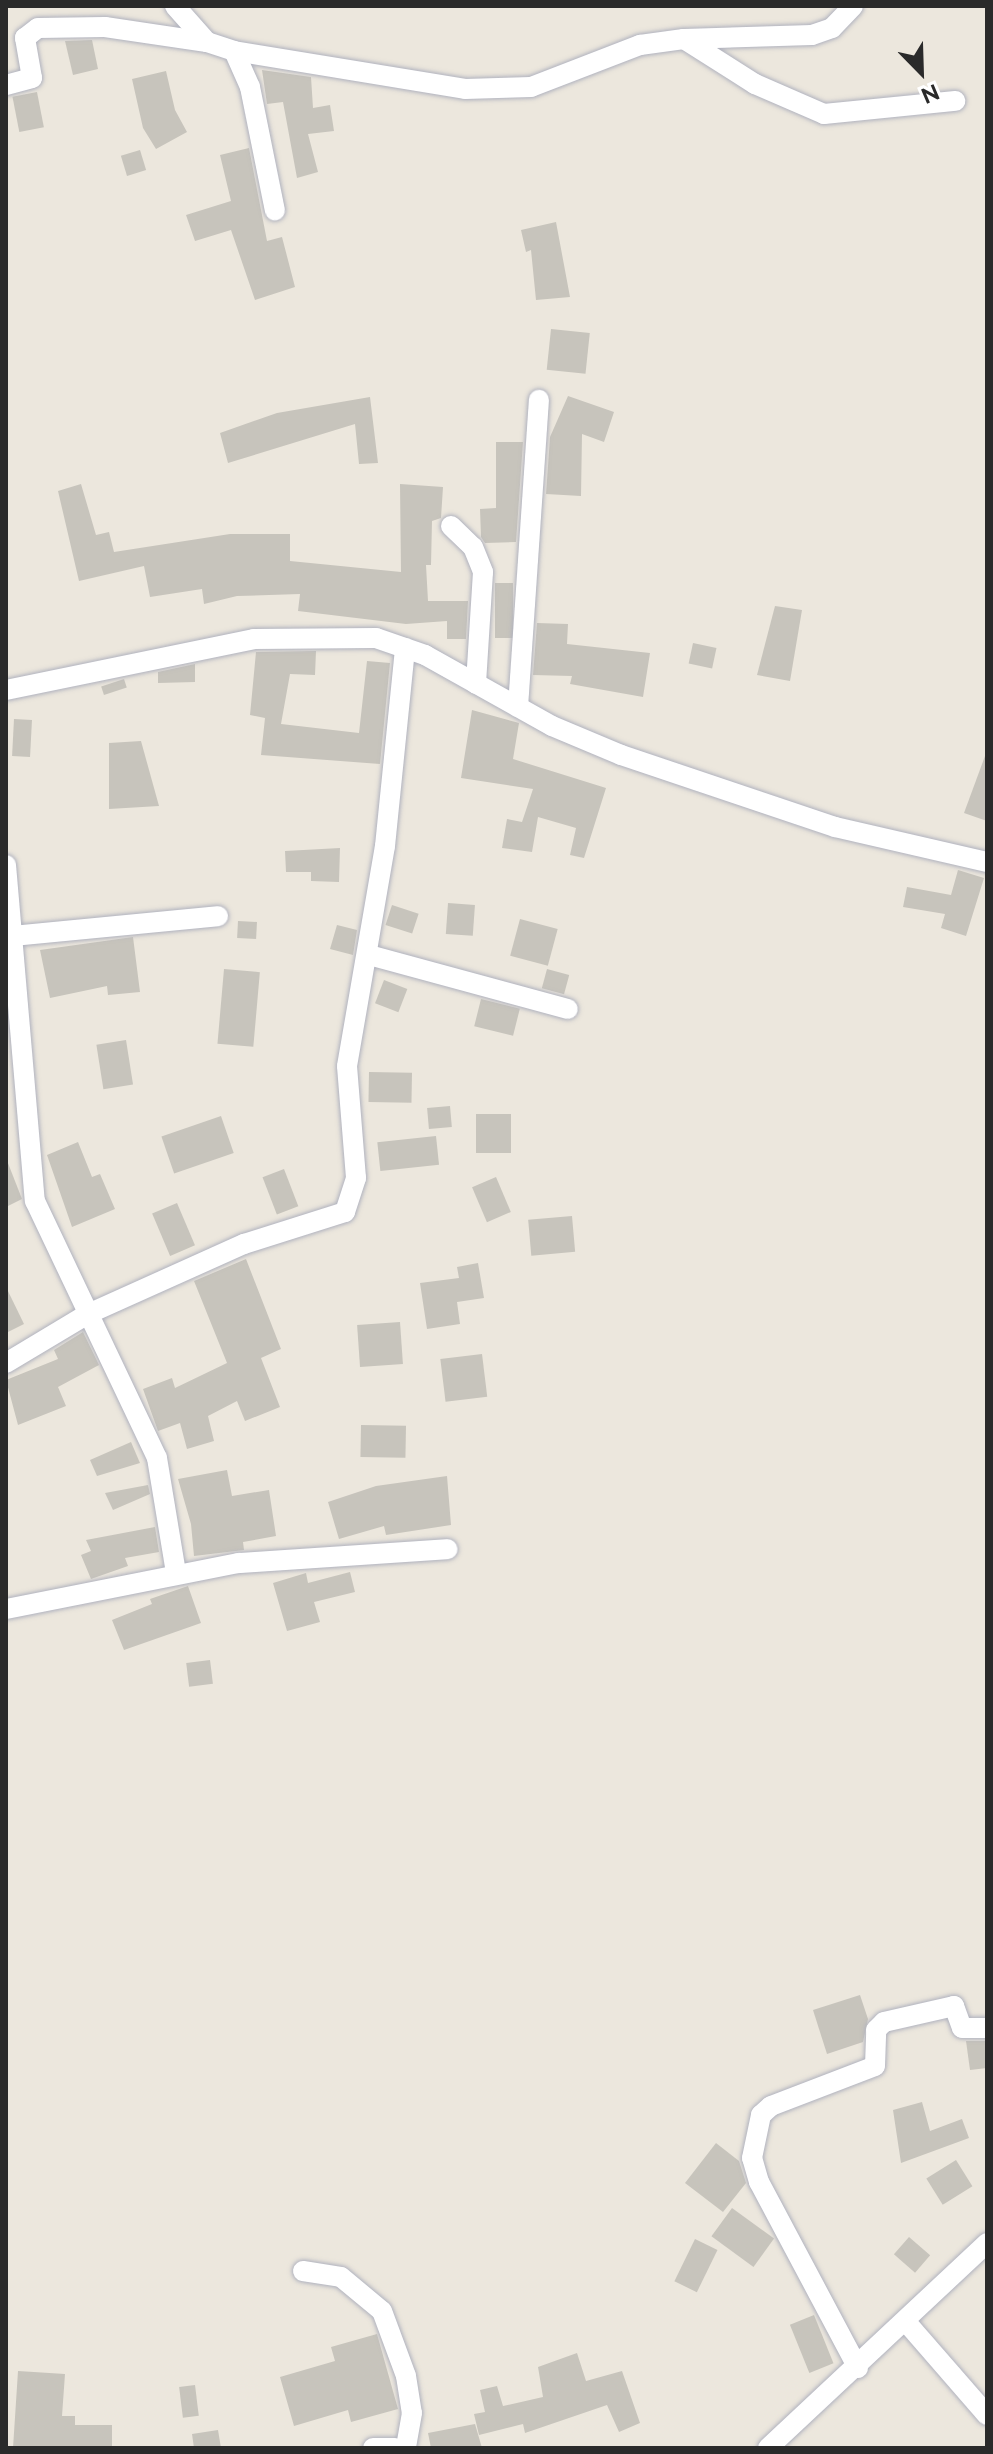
<!DOCTYPE html>
<style>
body{margin:0}
#map{position:relative;width:993px;height:2454px;overflow:hidden;background:#ece7dd;font-family:Raleway,sans-serif}
div>[style]{position:absolute}
.building>*{inset:0;background:#c7c4bc;transform-origin:0 0}
.roads{filter:drop-shadow(0 0 2px #b0b2be) drop-shadow(0 0 2px #b0b2be)}
.minor>*{height:20px;margin:-10px;padding:0 10px;transform-origin:10px;border-radius:10px;background:#fff}
span{translate:-50% -50%;white-space:nowrap;text-align:center;line-height:1.15;-webkit-text-stroke:6px #fff;paint-order:stroke}
.frame{position:absolute;inset:0;border:8px solid #2a2a2a;pointer-events:none}
.north{position:absolute;left:881px;top:32px;width:80px;height:80px;-webkit-text-stroke:6px #fff;paint-order:stroke;rotate:157deg;font-size:22px;font-weight:700;line-height:32px;text-align:center;color:#2a2a2a}
.north::after{content:'';display:block;margin:auto;width:28px;height:36px;background:#2a2a2a;clip-path:polygon(50% 0,100% 100%,50% 72%,0 100%)}
</style>
<div id="map">
<div class="building">
<i style="clip-path:polygon(92px 40px,98px 69px,73px 75px,65px 41px)"></i>
<i style="clip-path:polygon(262px 70px,311px 77px,313px 108px,330px 105px,334px 131px,308px 134px,318px 172px,297px 178px,283px 102px,267px 104px)"></i>
<i style="clip-path:polygon(166px 71px,175px 110px,187px 132px,156px 149px,143px 128px,132px 79px)"></i>
<i style="left:37px;top:92px;width:36px;height:25px;rotate:79deg"></i>
<i style="clip-path:polygon(249px 148px,267px 241px,282px 237px,295px 287px,255px 300px,231px 230px,195px 241px,186px 215px,231px 201px,220px 155px)"></i>
<i style="left:140px;top:150px;width:21px;height:20px;rotate:73deg"></i>
<i style="clip-path:polygon(556px 222px,570px 297px,536px 300px,531px 250px,526px 252px,521px 230px)"></i>
<i style="left:551px;top:329px;width:39px;height:41px;rotate:6deg"></i>
<i style="clip-path:polygon(568px 396px,614px 412px,604px 442px,582px 434px,581px 496px,546px 494px,550px 437px)"></i>
<i style="clip-path:polygon(370px 397px,378px 463px,359px 464px,355px 424px,228px 463px,220px 433px,277px 413px)"></i>
<i style="clip-path:polygon(496px 442px,523px 442px,516px 542px,485px 543px,481px 537px,480px 509px,496px 508px)"></i>
<i style="clip-path:polygon(81px 484px,96px 535px,109px 532px,114px 552px,230px 534px,290px 534px,290px 561px,401px 572px,400px 484px,443px 487px,441px 518px,432px 521px,431px 565px,426px 565px,428px 601px,468px 601px,466px 639px,447px 639px,447px 621px,406px 624px,298px 611px,300px 594px,237px 596px,204px 604px,202px 589px,150px 597px,144px 566px,79px 581px,58px 491px)"></i>
<i style="left:495px;top:583px;width:18px;height:55px"></i>
<i style="clip-path:polygon(775px 606px,802px 610px,790px 681px,757px 675px)"></i>
<i style="clip-path:polygon(537px 623px,568px 624px,567px 644px,650px 653px,643px 697px,570px 684px,572px 676px,533px 675px)"></i>
<i style="left:693px;top:643px;width:24px;height:21px;rotate:12deg"></i>
<i style="clip-path:polygon(316px 651px,315px 675px,290px 674px,281px 724px,359px 733px,367px 661px,390px 663px,380px 764px,261px 755px,265px 718px,250px 715px,256px 652px)"></i>
<i style="clip-path:polygon(195px 664px,195px 682px,158px 683px,158px 672px)"></i>
<i style="left:124px;top:679px;width:9px;height:24px;rotate:72deg"></i>
<i style="clip-path:polygon(472px 710px,519px 723px,513px 759px,606px 788px,584px 858px,570px 855px,576px 828px,538px 817px,532px 852px,502px 848px,507px 819px,522px 822px,533px 789px,461px 778px)"></i>
<i style="left:14px;top:719px;width:18px;height:37px;rotate:3deg"></i>
<i style="clip-path:polygon(141px 741px,159px 806px,109px 809px,109px 743px)"></i>
<i style="clip-path:polygon(985px 756px,987px 756px,987px 821px,964px 813px)"></i>
<i style="clip-path:polygon(340px 848px,339px 882px,311px 881px,311px 872px,286px 872px,285px 851px)"></i>
<i style="clip-path:polygon(958px 870px,984px 878px,966px 936px,941px 928px,945px 914px,903px 907px,907px 887px,951px 895px)"></i>
<i style="left:448px;top:903px;width:27px;height:31px;rotate:4deg"></i>
<i style="left:392px;top:905px;width:28px;height:21px;rotate:18deg"></i>
<i style="left:520px;top:919px;width:39px;height:38px;rotate:15deg"></i>
<i style="left:238px;top:921px;width:19px;height:17px;rotate:3deg"></i>
<i style="clip-path:polygon(337px 925px,357px 930px,353px 955px,330px 949px)"></i>
<i style="clip-path:polygon(133px 937px,140px 992px,108px 995px,107px 986px,50px 998px,40px 950px)"></i>
<i style="left:224px;top:969px;width:36px;height:75px;rotate:5deg"></i>
<i style="left:547px;top:969px;width:23px;height:20px;rotate:15deg"></i>
<i style="left:384px;top:980px;width:25px;height:25px;rotate:21deg"></i>
<i style="left:481px;top:999px;width:40px;height:28px;rotate:14deg"></i>
<i style="left:126px;top:1040px;width:45px;height:30px;rotate:81deg"></i>
<i style="left:369px;top:1072px;width:43px;height:30px;rotate:1deg"></i>
<i style="left:450px;top:1106px;width:21px;height:23px;rotate:85deg"></i>
<i style="left:476px;top:1114px;width:35px;height:39px"></i>
<i style="left:221px;top:1116px;width:39px;height:63px;rotate:71deg"></i>
<i style="left:436px;top:1136px;width:29px;height:59px;rotate:84deg"></i>
<i style="clip-path:polygon(78px 1142px,92px 1177px,100px 1174px,115px 1209px,72px 1227px,47px 1155px)"></i>
<i style="clip-path:polygon(6px 1158px,22px 1199px,6px 1207px)"></i>
<i style="left:284px;top:1169px;width:40px;height:23px;rotate:69deg"></i>
<i style="left:496px;top:1177px;width:38px;height:26px;rotate:67deg"></i>
<i style="left:177px;top:1203px;width:46px;height:27px;rotate:67deg"></i>
<i style="left:572px;top:1216px;width:36px;height:44px;rotate:85deg"></i>
<i style="clip-path:polygon(246px 1259px,281px 1349px,261px 1358px,280px 1407px,245px 1421px,237px 1401px,208px 1416px,214px 1441px,187px 1449px,180px 1423px,158px 1431px,143px 1389px,172px 1378px,175px 1388px,227px 1363px,194px 1281px)"></i>
<i style="clip-path:polygon(478px 1263px,484px 1298px,457px 1302px,460px 1324px,427px 1329px,420px 1283px,459px 1278px,457px 1267px)"></i>
<i style="clip-path:polygon(6px 1287px,24px 1324px,6px 1333px)"></i>
<i style="left:400px;top:1322px;width:42px;height:43px;rotate:86deg"></i>
<i style="clip-path:polygon(83px 1332px,99px 1365px,58px 1387px,66px 1406px,18px 1425px,6px 1380px,58px 1359px,54px 1350px)"></i>
<i style="left:482px;top:1354px;width:43px;height:42px;rotate:83deg"></i>
<i style="left:361px;top:1425px;width:45px;height:32px;rotate:1deg"></i>
<i style="clip-path:polygon(131px 1442px,140px 1463px,97px 1476px,90px 1460px)"></i>
<i style="clip-path:polygon(227px 1470px,232px 1496px,269px 1490px,276px 1536px,243px 1542px,244px 1550px,194px 1556px,191px 1524px,178px 1479px)"></i>
<i style="clip-path:polygon(447px 1476px,451px 1525px,386px 1535px,384px 1526px,339px 1539px,328px 1502px,376px 1486px)"></i>
<i style="clip-path:polygon(148px 1485px,150px 1494px,113px 1510px,105px 1493px)"></i>
<i style="clip-path:polygon(155px 1527px,159px 1552px,125px 1558px,128px 1566px,91px 1579px,81px 1555px,91px 1551px,86px 1540px)"></i>
<i style="clip-path:polygon(350px 1572px,355px 1592px,314px 1602px,320px 1622px,287px 1631px,273px 1583px,306px 1573px,308px 1583px)"></i>
<i style="clip-path:polygon(188px 1586px,201px 1623px,124px 1650px,112px 1620px,152px 1604px,150px 1599px)"></i>
<i style="left:210px;top:1660px;width:24px;height:24px;rotate:83deg"></i>
<i style="clip-path:polygon(860px 1995px,868px 2019px,863px 2042px,827px 2054px,813px 2010px)"></i>
<i style="clip-path:polygon(966px 2041px,987px 2041px,987px 2068px,970px 2070px)"></i>
<i style="clip-path:polygon(922px 2102px,930px 2131px,962px 2119px,969px 2138px,901px 2163px,893px 2110px)"></i>
<i style="clip-path:polygon(716px 2143px,739px 2161px,746px 2183px,723px 2212px,685px 2183px)"></i>
<i style="left:956px;top:2160px;width:31px;height:35px;rotate:58deg"></i>
<i style="left:732px;top:2208px;width:52px;height:35px;rotate:36deg"></i>
<i style="left:909px;top:2237px;width:28px;height:23px;rotate:41deg"></i>
<i style="left:695px;top:2239px;width:25px;height:47px;rotate:26deg"></i>
<i style="left:814px;top:2315px;width:52px;height:26px;rotate:68deg"></i>
<i style="clip-path:polygon(377px 2334px,398px 2409px,351px 2422px,348px 2410px,294px 2426px,280px 2377px,335px 2361px,331px 2347px)"></i>
<i style="clip-path:polygon(577px 2353px,586px 2381px,622px 2371px,640px 2423px,619px 2432px,607px 2405px,525px 2433px,523px 2424px,479px 2435px,474px 2414px,485px 2412px,480px 2390px,497px 2386px,503px 2406px,543px 2397px,538px 2367px)"></i>
<i style="clip-path:polygon(18px 2371px,65px 2374px,62px 2416px,75px 2416px,75px 2425px,112px 2425px,112px 2448px,13px 2448px)"></i>
<i style="left:195px;top:2385px;width:31px;height:16px;rotate:83deg"></i>
<i style="clip-path:polygon(475px 2424px,482px 2448px,431px 2448px,428px 2433px)"></i>
<i style="clip-path:polygon(218px 2430px,221px 2448px,194px 2448px,192px 2434px)"></i>
</div>
<div class="roads">
<div class="minor">
<i style="left:175px;top:6px;width:48px;rotate:48.4deg"></i>
<i style="left:207px;top:42px;width:28px;rotate:18deg"></i>
<i style="left:234px;top:51px;width:234px;rotate:9.3deg"></i>
<i style="left:465px;top:89px;width:66px;rotate:-1.7deg"></i>
<i style="left:531px;top:87px;width:117px;rotate:-21.1deg"></i>
<i style="left:640px;top:45px;width:44px;rotate:-7.8deg"></i>
<i style="left:684px;top:39px;width:128px;rotate:-1.8deg"></i>
<i style="left:812px;top:35px;width:21px;rotate:-19deg"></i>
<i style="left:832px;top:28px;width:30px;rotate:-46deg"></i>
<i style="left:684px;top:39px;width:84px;rotate:32.4deg"></i>
<i style="left:755px;top:84px;width:75px;rotate:23.5deg"></i>
<i style="left:824px;top:114px;width:132px;rotate:-5.7deg"></i>
<i style="left:234px;top:51px;width:39px;rotate:66deg"></i>
<i style="left:250px;top:87px;width:126px;rotate:78.6deg"></i>
<i style="left:6px;top:85px;width:27px;rotate:-15deg"></i>
<i style="left:32px;top:78px;width:41px;rotate:-99.9deg"></i>
<i style="left:25px;top:38px;width:16px;rotate:-38deg"></i>
<i style="left:38px;top:28px;width:67px;rotate:-0.9deg"></i>
<i style="left:105px;top:27px;width:103px;rotate:8.4deg"></i>
<i style="left:451px;top:526px;width:30px;rotate:44deg"></i>
<i style="left:473px;top:547px;width:27px;rotate:68deg"></i>
<i style="left:483px;top:572px;width:112px;rotate:93.6deg"></i>
<i style="left:6px;top:690px;width:253px;rotate:-11.6deg"></i>
<i style="left:254px;top:639px;width:122px;rotate:-0.5deg"></i>
<i style="left:376px;top:638px;width:52px;rotate:19.1deg"></i>
<i style="left:425px;top:655px;width:145px;rotate:29.2deg"></i>
<i style="left:552px;top:726px;width:75px;rotate:22.8deg"></i>
<i style="left:621px;top:755px;width:226px;rotate:18.6deg"></i>
<i style="left:835px;top:827px;width:156px;rotate:13deg"></i>
<i style="left:518px;top:707px;width:308px;rotate:-86.1deg"></i>
<i style="left:6px;top:865px;width:337px;rotate:85.1deg"></i>
<i style="left:35px;top:1201px;width:284px;rotate:64.6deg"></i>
<i style="left:157px;top:1458px;width:117px;rotate:80.6deg"></i>
<i style="left:12px;top:936px;width:207px;rotate:-5.5deg"></i>
<i style="left:369px;top:955px;width:206px;rotate:15.2deg"></i>
<i style="left:6px;top:1363px;width:96px;rotate:-30.9deg"></i>
<i style="left:88px;top:1314px;width:171px;rotate:-24.2deg"></i>
<i style="left:244px;top:1244px;width:106px;rotate:-17.6deg"></i>
<i style="left:345px;top:1212px;width:36px;rotate:-72deg"></i>
<i style="left:356px;top:1178px;width:112px;rotate:-94.6deg"></i>
<i style="left:347px;top:1066px;width:223px;rotate:-80.2deg"></i>
<i style="left:385px;top:846px;width:199px;rotate:-84.2deg"></i>
<i style="left:6px;top:1609px;width:237px;rotate:-11.2deg"></i>
<i style="left:239px;top:1563px;width:209px;rotate:-3.8deg"></i>
<i style="left:303px;top:2271px;width:38px;rotate:9deg"></i>
<i style="left:341px;top:2277px;width:53px;rotate:39.7deg"></i>
<i style="left:382px;top:2311px;width:69px;rotate:69.7deg"></i>
<i style="left:406px;top:2376px;width:37px;rotate:81deg"></i>
<i style="left:412px;top:2413px;width:36px;rotate:100deg"></i>
<i style="left:907px;top:2323px;width:122px;rotate:49deg"></i>
<i style="left:858px;top:2368px;width:211px;rotate:-118deg"></i>
<i style="left:759px;top:2182px;width:25px;rotate:-106deg"></i>
<i style="left:752px;top:2158px;width:44px;rotate:-78.2deg"></i>
<i style="left:761px;top:2115px;width:13px;rotate:-42deg"></i>
<i style="left:771px;top:2106px;width:111px;rotate:-21deg"></i>
<i style="left:875px;top:2066px;width:36px;rotate:-88deg"></i>
<i style="left:876px;top:2030px;width:11px;rotate:-45deg"></i>
<i style="left:884px;top:2022px;width:72px;rotate:-12.9deg"></i>
<i style="left:954px;top:2006px;width:23px;rotate:70deg"></i>
<i style="left:962px;top:2028px;width:25px"></i>
<i style="left:373px;top:2448px;width:22px"></i>
<i style="left:768px;top:2448px;width:300px;rotate:-43.1deg"></i>
</div>
</div>
<div class="frame"></div>
<div class="north">N</div>
</div>
